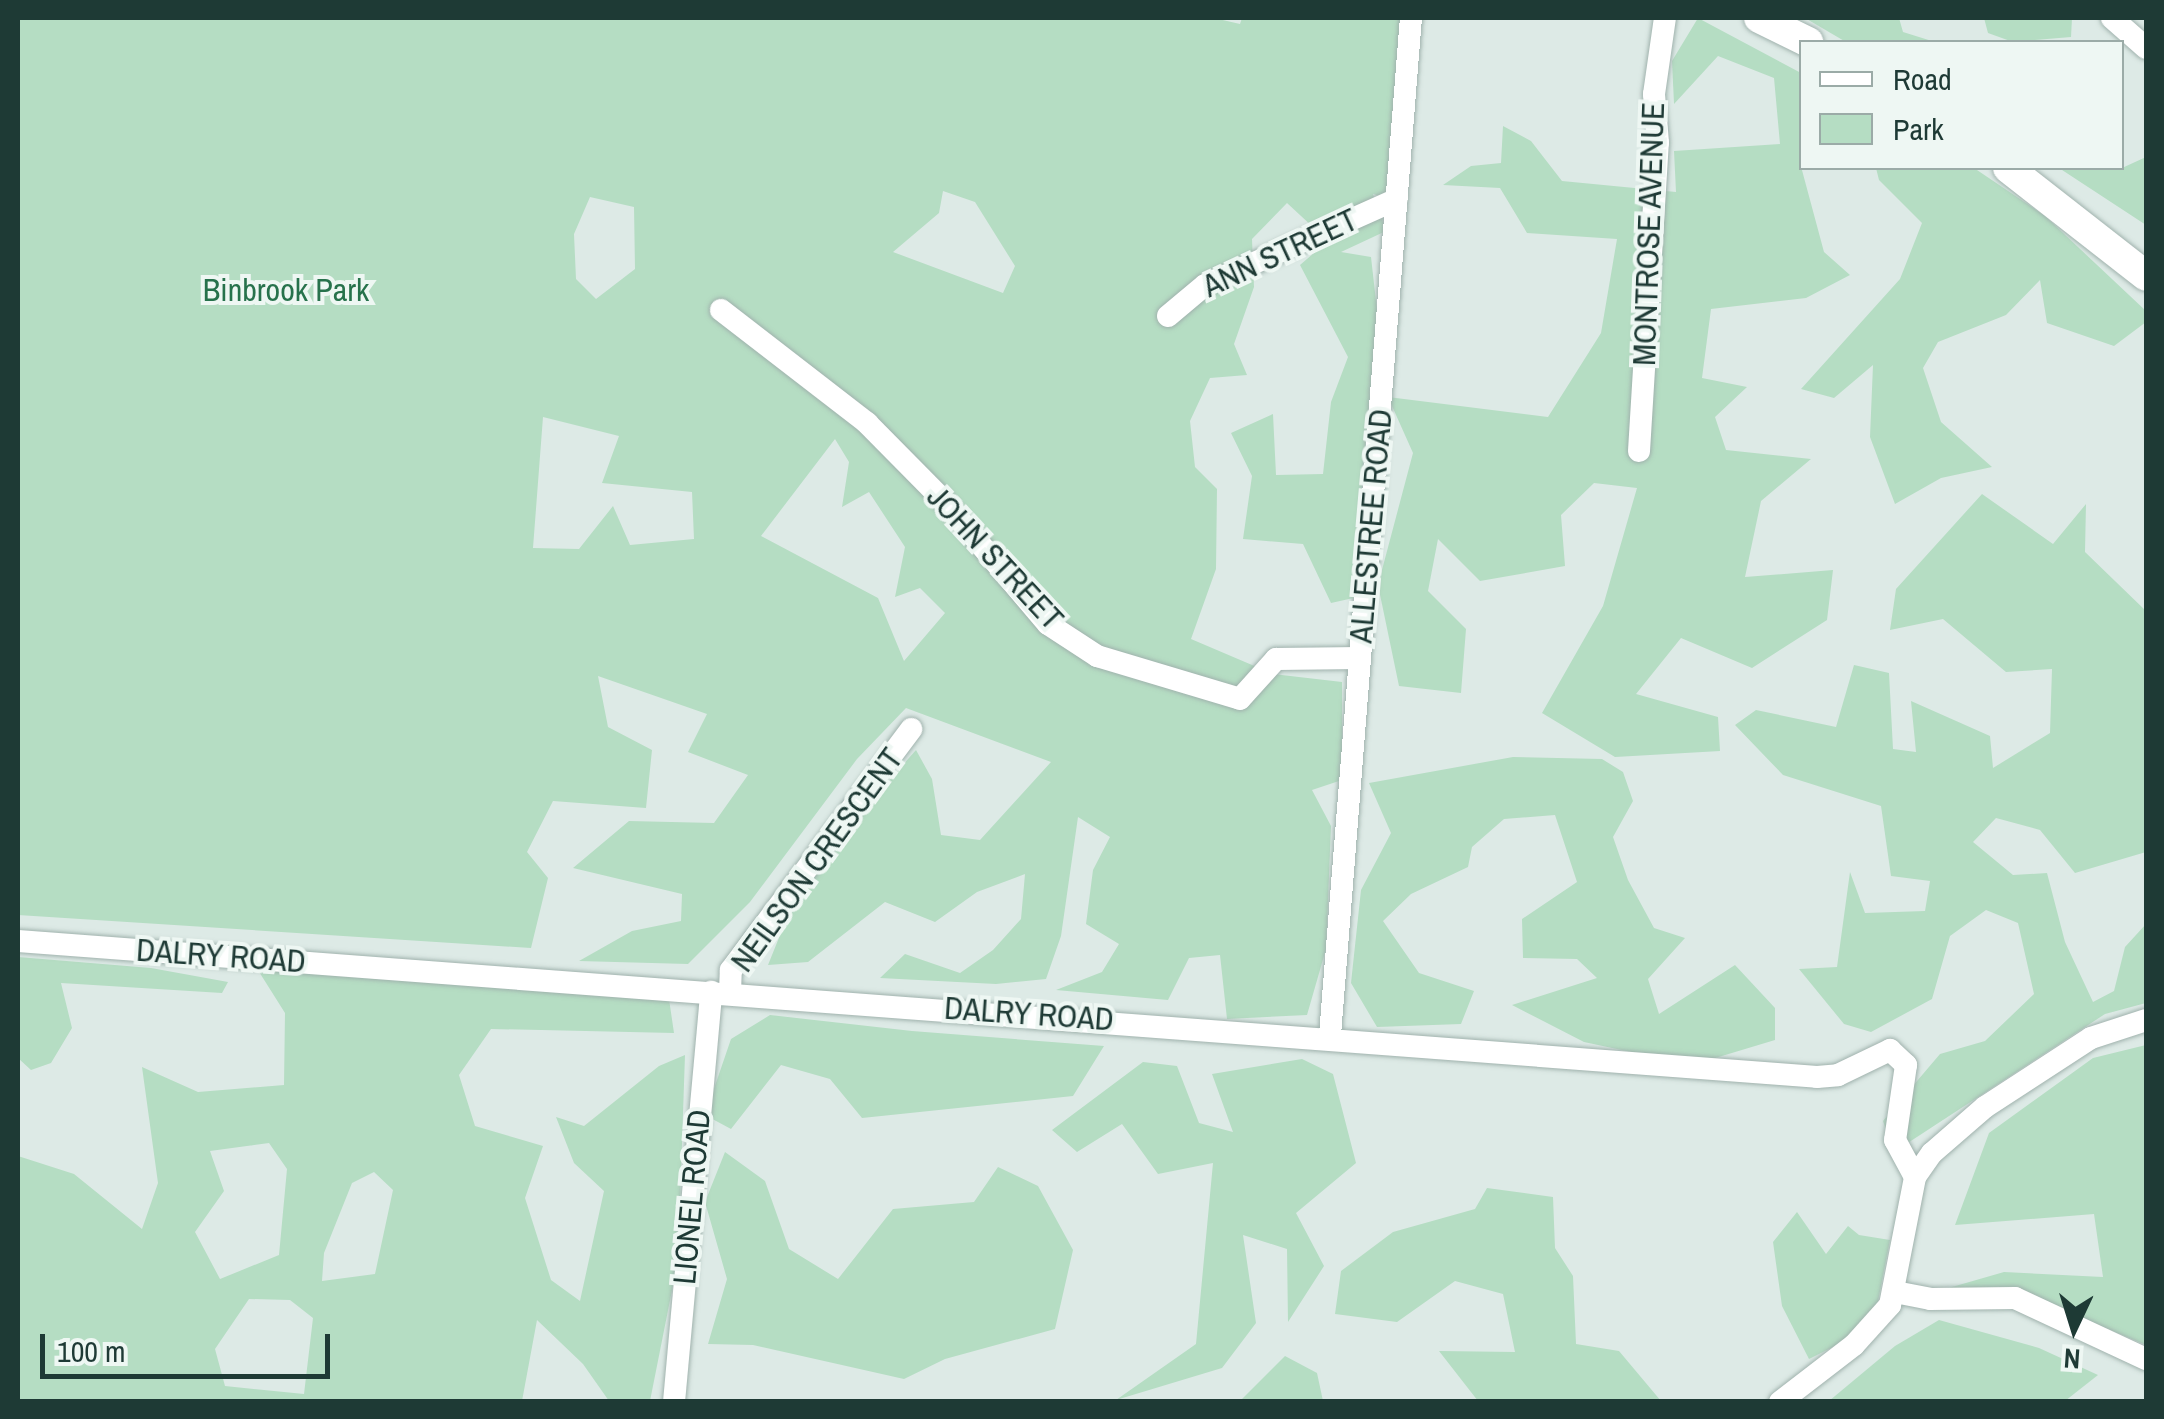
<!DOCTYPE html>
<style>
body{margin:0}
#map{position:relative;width:2164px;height:1419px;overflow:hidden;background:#ddeae6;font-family:"Archivo Narrow",sans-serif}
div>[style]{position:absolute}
.green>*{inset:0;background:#b5ddc3}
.roads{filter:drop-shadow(0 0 2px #a0b2ad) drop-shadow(0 0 2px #a0b2ad)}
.minor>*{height:22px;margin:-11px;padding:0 11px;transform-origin:11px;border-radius:11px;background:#fff}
.tertiary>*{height:30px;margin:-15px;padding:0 15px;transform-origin:15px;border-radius:15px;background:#fff}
span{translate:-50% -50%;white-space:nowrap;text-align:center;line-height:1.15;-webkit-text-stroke:8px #eef7f3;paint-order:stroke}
.street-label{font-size:32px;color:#1e3a35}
.park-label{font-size:32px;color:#27724c}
.frame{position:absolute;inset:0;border:20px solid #1e3a35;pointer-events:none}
.legend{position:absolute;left:1799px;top:40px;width:325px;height:130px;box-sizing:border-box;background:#eef7f3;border:2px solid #9baba7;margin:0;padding:12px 18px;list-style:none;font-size:30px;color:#1e3a35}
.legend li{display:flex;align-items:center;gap:20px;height:50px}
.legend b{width:50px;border:2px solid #9baba7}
.north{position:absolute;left:2024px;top:1279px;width:100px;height:100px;-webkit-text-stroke:8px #eef7f3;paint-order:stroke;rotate:184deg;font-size:28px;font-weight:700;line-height:40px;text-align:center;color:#1e3a35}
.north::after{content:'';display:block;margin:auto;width:35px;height:45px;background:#1e3a35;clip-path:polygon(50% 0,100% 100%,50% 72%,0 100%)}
.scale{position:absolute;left:40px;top:1334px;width:290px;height:45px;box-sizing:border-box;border:5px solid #1e3a35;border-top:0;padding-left:12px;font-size:30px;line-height:35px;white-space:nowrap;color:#1e3a35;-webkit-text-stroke:8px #eef7f3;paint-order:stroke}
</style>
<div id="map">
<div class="green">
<i style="clip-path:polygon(evenodd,18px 18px,1214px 18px,1240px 24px,1242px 18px,1407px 18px,1393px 200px,1373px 194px,1386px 231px,1341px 252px,1371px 257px,1378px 319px,1362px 477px,1358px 597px,1331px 603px,1303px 544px,1243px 539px,1252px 476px,1231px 433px,1273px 414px,1276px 475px,1323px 474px,1331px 402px,1348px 357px,1300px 265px,1328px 241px,1287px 203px,1252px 239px,1254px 287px,1234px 344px,1247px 375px,1210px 378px,1190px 421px,1195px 467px,1217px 489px,1216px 569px,1191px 639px,1273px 674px,1342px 682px,1342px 780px,1312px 790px,1331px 826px,1326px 949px,1307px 1015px,1227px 1019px,1220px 955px,1189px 958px,1168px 1000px,1056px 990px,1102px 972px,1119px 944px,1086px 924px,1093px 870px,1110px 837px,1078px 817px,1061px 936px,1046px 979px,996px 984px,880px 978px,905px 954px,960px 973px,993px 950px,1021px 919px,1025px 874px,977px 892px,935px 922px,885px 902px,808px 962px,768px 965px,803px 878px,916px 750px,932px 779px,941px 835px,980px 840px,1051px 762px,906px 708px,857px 759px,750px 902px,688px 964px,579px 961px,632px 931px,681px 921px,682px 894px,573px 868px,629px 821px,714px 823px,748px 775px,688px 752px,707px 714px,598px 676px,608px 727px,652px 750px,646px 808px,553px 801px,527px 852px,548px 878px,531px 948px,18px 915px,18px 18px,943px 191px,975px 202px,1015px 266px,1003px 293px,893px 252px,939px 213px,943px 191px,18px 18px,590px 197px,634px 207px,635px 269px,596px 299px,576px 279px,574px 234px,590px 197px,18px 18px,543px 417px,619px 436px,602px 483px,692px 492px,694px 539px,630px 545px,613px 506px,579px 549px,533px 548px,543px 417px,18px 18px,835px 439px,849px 462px,842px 507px,869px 492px,905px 547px,895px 597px,920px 588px,945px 613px,904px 661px,878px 598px,761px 536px,835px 439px)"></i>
<i style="clip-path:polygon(1698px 18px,1801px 73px,1799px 159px,1824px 252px,1850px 275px,1806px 298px,1711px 309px,1702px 378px,1747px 387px,1715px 417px,1726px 450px,1811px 459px,1761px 501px,1745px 577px,1833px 570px,1827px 620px,1752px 668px,1681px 638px,1636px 694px,1718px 717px,1720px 751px,1615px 757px,1542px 713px,1603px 606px,1637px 488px,1594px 483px,1561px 515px,1565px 566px,1480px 581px,1438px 539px,1428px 591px,1466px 629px,1461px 693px,1399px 686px,1378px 585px,1413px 453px,1388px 397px,1548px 417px,1601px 333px,1617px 239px,1527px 233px,1500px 188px,1443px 185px,1471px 166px,1501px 163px,1503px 126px,1531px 141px,1562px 181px,1676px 192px,1674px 151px,1780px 144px,1774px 78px,1718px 56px,1674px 104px,1672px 61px)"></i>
<i style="clip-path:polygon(1805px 18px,1899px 18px,1903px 32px,1935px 42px,1846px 42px)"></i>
<i style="clip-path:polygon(1984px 18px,2072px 18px,2071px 37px,2013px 42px,1988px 33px)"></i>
<i style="clip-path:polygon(2146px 157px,2146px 225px,2059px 168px,2122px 168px)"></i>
<i style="clip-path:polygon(1876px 168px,1974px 168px,2045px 216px,2146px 311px,2146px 322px,2114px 346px,2047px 323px,2040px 280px,2006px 315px,1938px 342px,1923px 368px,1941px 422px,1992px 467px,1941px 478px,1895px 504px,1870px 437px,1873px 365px,1834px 398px,1801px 389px,1900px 279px,1922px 223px,1879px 180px)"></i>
<i style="clip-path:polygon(1982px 494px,2053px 544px,2086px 504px,2085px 552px,2146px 611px,2146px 852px,2075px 873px,2040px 830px,1996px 818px,1973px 842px,2013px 875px,2047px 873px,2065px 942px,2093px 1002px,2114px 991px,2125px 947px,2146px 924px,2146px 1003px,2105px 1014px,1894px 1152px,1883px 1121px,1940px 1054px,1985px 1041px,2034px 994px,2018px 923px,1986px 910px,1950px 936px,1932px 999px,1871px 1032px,1844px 1024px,1799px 969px,1837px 967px,1850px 872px,1865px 913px,1925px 911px,1930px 881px,1891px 876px,1881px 806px,1783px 775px,1735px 725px,1756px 710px,1836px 727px,1854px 665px,1889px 673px,1893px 749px,1916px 752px,1911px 701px,1990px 736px,1993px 768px,2050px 733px,2052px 669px,2006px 672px,1943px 619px,1890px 630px,1896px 589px)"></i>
<i style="clip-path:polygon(1513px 757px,1602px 759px,1623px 772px,1633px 801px,1613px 837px,1628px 880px,1654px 928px,1685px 938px,1648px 979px,1659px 1014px,1735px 965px,1775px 1008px,1775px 1040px,1692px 1065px,1584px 1042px,1512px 1005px,1597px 978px,1577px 959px,1523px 958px,1522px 919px,1577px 882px,1555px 815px,1504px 819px,1472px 847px,1468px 867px,1411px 894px,1383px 921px,1419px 973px,1474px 991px,1461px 1024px,1377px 1027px,1351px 983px,1361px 890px,1391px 833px,1369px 783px)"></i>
<i style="clip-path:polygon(18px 957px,151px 968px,228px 982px,222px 993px,61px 983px,72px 1028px,51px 1063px,31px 1070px,18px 1058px)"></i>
<i style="clip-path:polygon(evenodd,256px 967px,669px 999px,674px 1033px,491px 1029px,459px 1075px,475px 1126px,543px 1146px,525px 1198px,551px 1280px,580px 1301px,604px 1191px,574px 1163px,556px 1117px,584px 1126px,659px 1066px,685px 1055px,678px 1260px,650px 1401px,609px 1401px,583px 1364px,537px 1320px,522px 1401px,18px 1401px,18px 1156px,74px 1174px,142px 1229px,158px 1183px,142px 1067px,198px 1092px,284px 1085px,285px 1013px,256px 967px,269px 1143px,287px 1169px,279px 1255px,220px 1279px,195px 1232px,224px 1191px,210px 1151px,269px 1143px,256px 967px,374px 1172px,393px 1190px,375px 1274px,322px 1281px,324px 1253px,352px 1183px,374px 1172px,256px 967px,249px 1299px,290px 1300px,313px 1318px,304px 1394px,225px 1386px,215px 1349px,249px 1299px)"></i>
<i style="clip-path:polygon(770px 1015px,912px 1031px,1104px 1046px,1073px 1096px,862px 1118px,830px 1079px,781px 1065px,731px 1129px,705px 1115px,731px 1039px)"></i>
<i style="clip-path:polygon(2146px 1045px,2146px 1345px,2108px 1329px,1945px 1289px,2004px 1272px,2103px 1277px,2094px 1214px,1955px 1225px,1989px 1133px,2093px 1058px)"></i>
<i style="clip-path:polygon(1302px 1059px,1333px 1074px,1356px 1163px,1296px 1213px,1324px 1266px,1288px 1322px,1287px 1249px,1243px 1235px,1256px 1323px,1222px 1368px,1116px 1400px,1196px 1344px,1213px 1163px,1158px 1174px,1122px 1124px,1077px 1152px,1052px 1130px,1143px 1062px,1177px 1066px,1199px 1123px,1233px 1132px,1212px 1074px)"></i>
<i style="clip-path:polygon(725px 1152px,765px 1181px,789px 1249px,838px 1279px,893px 1209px,974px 1202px,998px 1167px,1038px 1186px,1073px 1250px,1055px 1329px,945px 1359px,904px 1379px,753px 1345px,708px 1344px,727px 1279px,705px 1202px)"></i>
<i style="clip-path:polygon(1487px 1188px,1553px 1197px,1555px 1248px,1573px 1276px,1576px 1344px,1619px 1351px,1661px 1401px,1478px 1401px,1439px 1351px,1515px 1352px,1503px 1294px,1455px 1281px,1397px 1322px,1335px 1314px,1341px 1271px,1393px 1232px,1475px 1209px)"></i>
<i style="clip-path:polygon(1797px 1212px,1826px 1254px,1848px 1226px,1859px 1235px,1890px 1240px,1873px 1327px,1809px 1359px,1782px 1306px,1773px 1242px)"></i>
<i style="clip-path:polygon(1939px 1320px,2039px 1348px,2098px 1375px,2065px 1401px,1829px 1401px,1895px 1346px)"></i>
<i style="clip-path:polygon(1285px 1356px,1317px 1373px,1323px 1401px,1240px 1401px)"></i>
</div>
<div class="roads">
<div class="minor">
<i style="left:2112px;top:18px;width:45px;rotate:41.4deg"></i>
<i style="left:721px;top:310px;width:185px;rotate:37.7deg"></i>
<i style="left:867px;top:423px;width:105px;rotate:45.4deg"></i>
<i style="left:941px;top:498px;width:165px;rotate:49.7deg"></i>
<i style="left:1048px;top:624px;width:59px;rotate:33.1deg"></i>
<i style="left:1097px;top:656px;width:149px;rotate:16.7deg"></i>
<i style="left:1240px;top:699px;width:54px;rotate:-48deg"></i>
<i style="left:1276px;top:659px;width:84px;rotate:-0.7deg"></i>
<i style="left:1168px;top:316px;width:48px;rotate:-40deg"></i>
<i style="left:1205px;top:285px;width:210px;rotate:-24.1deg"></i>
<i style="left:1639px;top:451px;width:309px;rotate:-86.5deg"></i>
<i style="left:1658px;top:143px;width:49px;rotate:-94.7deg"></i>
<i style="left:1654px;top:94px;width:77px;rotate:-81.8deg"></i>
<i style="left:18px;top:941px;width:1804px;rotate:4.32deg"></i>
<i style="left:1817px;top:1077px;width:21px;rotate:-5deg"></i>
<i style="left:1838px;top:1075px;width:58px;rotate:-25.7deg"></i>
<i style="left:1890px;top:1050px;width:22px;rotate:43deg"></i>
<i style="left:1906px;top:1065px;width:76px;rotate:98.3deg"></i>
<i style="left:1895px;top:1140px;width:42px;rotate:61.6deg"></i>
<i style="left:730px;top:993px;width:23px;rotate:-88deg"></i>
<i style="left:731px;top:970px;width:301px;rotate:-53.2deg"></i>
<i style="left:1330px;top:1035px;width:1020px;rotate:-85.45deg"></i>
<i style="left:1895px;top:1292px;width:36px;rotate:11deg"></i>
<i style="left:1930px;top:1299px;width:85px;rotate:-0.7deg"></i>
<i style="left:2015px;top:1298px;width:145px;rotate:25deg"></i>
<i style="left:674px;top:1402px;width:412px;rotate:-84.8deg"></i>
<i style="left:1780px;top:1402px;width:93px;rotate:-37.6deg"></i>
<i style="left:1854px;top:1345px;width:54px;rotate:-48deg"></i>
<i style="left:1890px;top:1305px;width:130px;rotate:-78.9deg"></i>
<i style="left:1915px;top:1177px;width:29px;rotate:-55deg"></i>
<i style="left:1932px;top:1153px;width:70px;rotate:-41deg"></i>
<i style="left:1985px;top:1107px;width:126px;rotate:-33.1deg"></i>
<i style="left:2091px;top:1038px;width:58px;rotate:-18.1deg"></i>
</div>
<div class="tertiary">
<i style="left:1759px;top:18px;width:55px;rotate:26.1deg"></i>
<i style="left:2008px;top:168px;width:175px;rotate:38deg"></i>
</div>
</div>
<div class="street-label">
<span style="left:1649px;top:234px;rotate:-88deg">MONTROSE AVENUE</span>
<span style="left:1280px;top:253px;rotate:-25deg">ANN STREET</span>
<span style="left:1371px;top:526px;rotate:-85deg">ALLESTREE ROAD</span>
<span style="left:995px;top:558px;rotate:47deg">JOHN STREET</span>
<span style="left:817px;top:860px;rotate:-54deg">NEILSON CRESCENT</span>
<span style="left:221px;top:956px;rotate:4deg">DALRY ROAD</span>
<span style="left:1029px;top:1014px;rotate:4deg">DALRY ROAD</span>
<span style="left:692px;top:1197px;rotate:-85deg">LIONEL ROAD</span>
</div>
<div class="park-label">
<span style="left:286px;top:290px">Binbrook Park</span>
</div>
<div class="frame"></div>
<ul class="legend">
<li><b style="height:12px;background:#fff"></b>Road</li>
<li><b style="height:28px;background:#b5ddc3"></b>Park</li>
</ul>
<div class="north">N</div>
<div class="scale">100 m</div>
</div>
